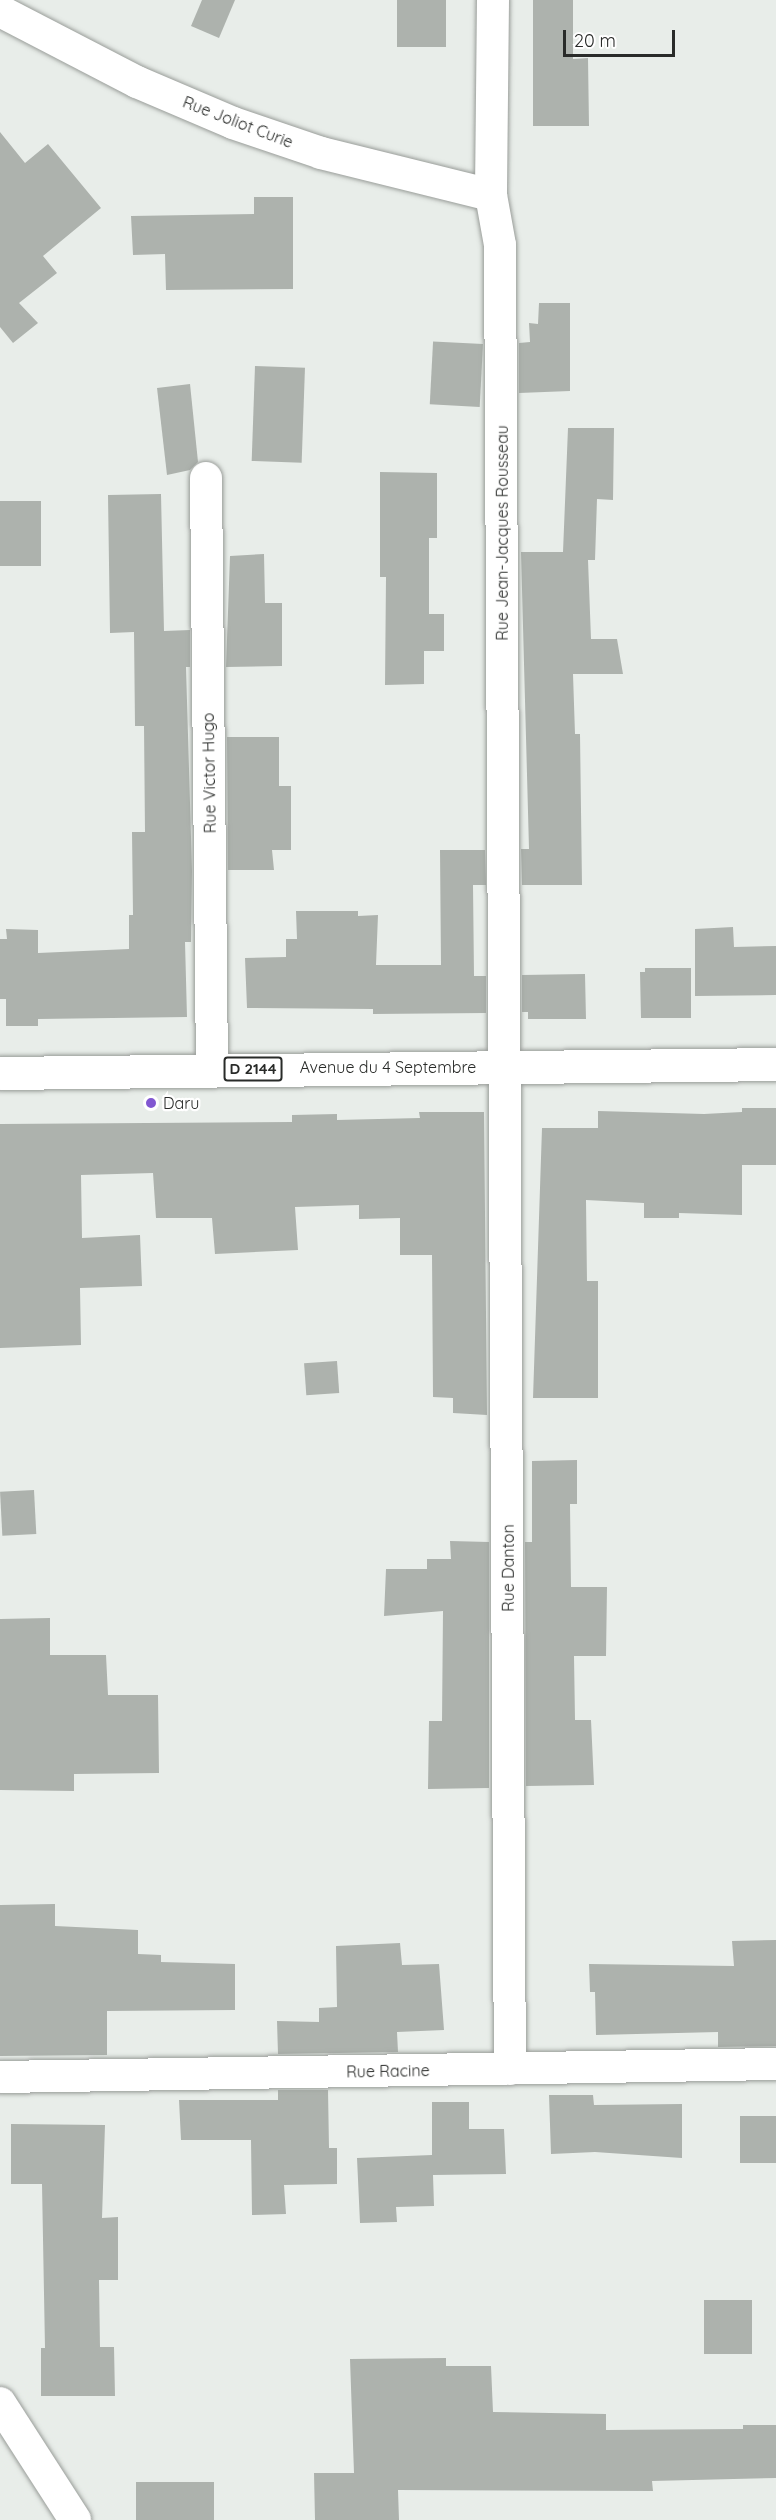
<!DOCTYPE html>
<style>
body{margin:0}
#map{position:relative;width:776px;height:2520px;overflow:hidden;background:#e8ede9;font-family:Quicksand,sans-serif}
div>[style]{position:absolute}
.building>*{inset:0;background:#adb2ad;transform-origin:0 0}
.roads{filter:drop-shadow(0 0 2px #999d99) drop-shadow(0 0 2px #999d99)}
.street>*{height:32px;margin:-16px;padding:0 16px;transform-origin:16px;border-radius:16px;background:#fff}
.primary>*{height:33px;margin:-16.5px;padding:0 16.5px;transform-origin:16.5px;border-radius:16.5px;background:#fff}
.dots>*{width:16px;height:16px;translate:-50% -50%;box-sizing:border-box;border:3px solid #fff;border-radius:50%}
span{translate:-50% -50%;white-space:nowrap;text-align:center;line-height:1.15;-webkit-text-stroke:4.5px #fff;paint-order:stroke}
.shield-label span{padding:2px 4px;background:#fff;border:2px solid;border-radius:4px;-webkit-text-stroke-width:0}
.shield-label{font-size:15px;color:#292b29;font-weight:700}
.street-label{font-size:16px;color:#292b29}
.poi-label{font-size:16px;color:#292b29}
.left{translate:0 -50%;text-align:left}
.scale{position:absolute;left:563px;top:30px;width:112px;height:27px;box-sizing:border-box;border:3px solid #292b29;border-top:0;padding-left:8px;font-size:18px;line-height:21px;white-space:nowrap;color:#292b29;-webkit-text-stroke:4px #fff;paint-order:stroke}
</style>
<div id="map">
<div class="building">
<i style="clip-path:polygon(202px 0,235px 0,219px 38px,191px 26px)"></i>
<i style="left:397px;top:0;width:49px;height:47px"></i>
<i style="clip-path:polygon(533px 0,573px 0,573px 59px,588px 58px,589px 126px,533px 126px)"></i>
<i style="clip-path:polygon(0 132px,25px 163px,48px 144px,101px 208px,43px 256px,57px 273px,19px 303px,38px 323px,13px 343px,0 327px)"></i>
<i style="clip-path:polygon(254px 197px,293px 197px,293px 289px,166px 290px,165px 254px,133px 255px,131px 216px,254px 214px)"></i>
<i style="clip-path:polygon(539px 303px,570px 303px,570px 391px,519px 393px,519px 343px,530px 342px,529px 323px,538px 324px)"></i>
<i style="left:483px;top:344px;width:63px;height:50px;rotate:93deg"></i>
<i style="left:255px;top:366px;width:50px;height:95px;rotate:2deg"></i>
<i style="clip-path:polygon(190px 384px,198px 462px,190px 470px,167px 475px,157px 388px)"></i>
<i style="clip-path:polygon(568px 428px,614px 428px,613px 500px,597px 499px,595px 560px,588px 560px,591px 639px,617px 639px,623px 674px,573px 674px,575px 734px,580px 734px,582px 885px,522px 885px,521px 849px,529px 849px,521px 552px,563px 552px)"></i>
<i style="clip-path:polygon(380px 472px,437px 473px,437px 538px,429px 538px,429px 614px,444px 614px,444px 651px,424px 651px,424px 684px,385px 685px,386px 577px,380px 577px)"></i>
<i style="clip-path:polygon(161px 494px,164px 631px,190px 630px,190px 667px,186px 667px,192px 871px,191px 942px,185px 942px,187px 1017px,38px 1019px,38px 1026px,6px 1026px,6px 999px,0 999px,0 939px,7px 939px,6px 929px,38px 930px,38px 953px,129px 949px,129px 915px,133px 915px,132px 832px,145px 832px,144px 726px,135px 726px,134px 632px,110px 633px,108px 495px)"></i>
<i style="left:41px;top:501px;width:65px;height:41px;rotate:90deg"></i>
<i style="clip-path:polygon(264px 554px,265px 603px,282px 603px,282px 666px,226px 667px,230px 556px)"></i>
<i style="clip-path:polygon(227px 737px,279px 737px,279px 786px,291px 786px,291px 850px,272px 850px,274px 870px,228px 870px)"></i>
<i style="clip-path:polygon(440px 850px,485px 850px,486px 885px,473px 885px,474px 976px,486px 976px,486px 1013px,373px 1014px,373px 1009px,247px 1008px,245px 958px,286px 957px,286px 939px,297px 939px,296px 911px,358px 911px,358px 916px,378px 915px,376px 965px,441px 965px)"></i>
<i style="clip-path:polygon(733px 927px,734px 947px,776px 946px,776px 995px,695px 996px,695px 929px)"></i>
<i style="clip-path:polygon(645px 968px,691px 968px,691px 1018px,641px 1018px,640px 972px,645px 972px)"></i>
<i style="clip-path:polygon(585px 974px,586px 1019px,528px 1019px,528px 1012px,522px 1012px,522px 975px)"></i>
<i style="clip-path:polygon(742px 1108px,776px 1108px,776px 1165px,742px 1165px,742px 1215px,679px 1213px,679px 1218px,644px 1218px,644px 1203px,586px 1200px,587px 1281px,598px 1281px,598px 1398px,533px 1398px,542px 1128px,598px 1128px,598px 1111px,704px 1114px,742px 1112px)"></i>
<i style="clip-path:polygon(419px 1112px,484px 1112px,487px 1415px,453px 1413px,453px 1398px,433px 1397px,432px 1255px,400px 1255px,400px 1218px,359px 1219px,359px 1205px,295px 1207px,298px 1250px,215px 1254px,212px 1218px,156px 1218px,153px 1173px,81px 1175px,82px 1238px,140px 1235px,142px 1286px,80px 1288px,81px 1345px,0 1348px,0 1124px,292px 1122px,292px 1115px,337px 1114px,337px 1120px,420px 1118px)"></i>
<i style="left:337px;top:1361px;width:32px;height:33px;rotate:86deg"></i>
<i style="clip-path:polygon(577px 1460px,577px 1504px,570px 1504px,571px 1587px,607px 1587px,606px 1656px,574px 1656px,575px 1720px,591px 1720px,594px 1785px,526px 1786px,525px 1542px,532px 1542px,532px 1461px)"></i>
<i style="left:34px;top:1490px;width:44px;height:34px;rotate:87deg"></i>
<i style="clip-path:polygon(450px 1541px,489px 1542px,489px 1788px,428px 1789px,429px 1721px,442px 1721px,443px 1611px,384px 1616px,386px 1569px,427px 1569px,427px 1559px,451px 1559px)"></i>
<i style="clip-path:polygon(50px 1618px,50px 1655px,106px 1655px,108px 1695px,158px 1695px,159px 1773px,74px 1774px,74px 1791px,0 1790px,0 1619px)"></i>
<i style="clip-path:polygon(55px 1904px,55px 1926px,138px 1930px,138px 1954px,161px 1955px,161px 1962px,235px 1964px,235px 2010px,107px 2011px,107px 2055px,0 2056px,0 1905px)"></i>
<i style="clip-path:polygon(776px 1940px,776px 2046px,718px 2047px,718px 2032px,596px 2035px,595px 1992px,590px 1992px,589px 1964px,734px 1966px,732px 1941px)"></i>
<i style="clip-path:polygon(400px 1943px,402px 1965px,439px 1964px,444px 2030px,397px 2032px,398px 2052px,278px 2054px,277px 2021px,319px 2022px,319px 2008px,337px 2007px,336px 1946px)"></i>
<i style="clip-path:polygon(278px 2090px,328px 2090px,329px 2148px,337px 2148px,337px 2184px,284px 2185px,286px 2214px,252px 2215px,251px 2140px,181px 2140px,179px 2100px,278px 2100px)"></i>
<i style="clip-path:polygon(549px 2095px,593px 2095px,594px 2105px,682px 2104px,682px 2158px,595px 2152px,551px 2154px)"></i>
<i style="clip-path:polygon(432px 2102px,469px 2102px,469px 2129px,504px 2129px,506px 2174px,433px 2175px,434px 2206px,396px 2207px,397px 2222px,360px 2223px,357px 2158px,432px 2155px)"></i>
<i style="left:776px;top:2116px;width:47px;height:36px;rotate:90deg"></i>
<i style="clip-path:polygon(11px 2124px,105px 2125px,102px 2218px,118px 2217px,118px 2280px,99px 2280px,100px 2347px,114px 2347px,115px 2396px,41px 2396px,41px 2348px,45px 2348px,42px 2184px,11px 2184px)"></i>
<i style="left:704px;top:2300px;width:48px;height:54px"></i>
<i style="clip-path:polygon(446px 2358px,446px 2366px,491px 2366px,493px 2412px,606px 2414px,606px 2430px,743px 2429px,743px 2425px,776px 2425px,776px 2478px,652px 2481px,653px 2491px,398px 2490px,399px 2520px,315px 2520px,314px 2473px,354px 2473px,350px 2359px)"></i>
<i style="left:214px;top:2482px;width:38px;height:78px;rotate:90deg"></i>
</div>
<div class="roads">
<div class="street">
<i style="left:493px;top:0;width:195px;rotate:90.6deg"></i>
<i style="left:491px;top:195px;width:51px;rotate:79.8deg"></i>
<i style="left:500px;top:245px;width:1824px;rotate:89.69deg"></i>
<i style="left:0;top:11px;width:154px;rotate:27.4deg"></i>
<i style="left:137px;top:82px;width:104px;rotate:23.1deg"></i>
<i style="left:233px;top:123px;width:93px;rotate:18.8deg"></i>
<i style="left:321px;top:153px;width:175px;rotate:13.9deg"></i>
<i style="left:206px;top:478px;width:591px;rotate:89.42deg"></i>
<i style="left:0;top:2077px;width:776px;rotate:-0.96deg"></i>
<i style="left:0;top:2403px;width:139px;rotate:57.3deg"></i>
</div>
<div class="primary">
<i style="left:0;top:1073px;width:776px;rotate:-0.66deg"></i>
</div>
</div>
<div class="dots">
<i style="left:151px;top:1103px;background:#8157d1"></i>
</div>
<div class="shield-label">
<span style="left:253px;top:1069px">D 2144</span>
</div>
<div class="street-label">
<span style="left:238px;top:122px;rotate:21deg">Rue Joliot Curie</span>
<span style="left:502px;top:533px;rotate:-90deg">Rue Jean-Jacques Rousseau</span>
<span style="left:209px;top:773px;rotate:-91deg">Rue Victor Hugo</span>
<span style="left:388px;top:1067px">Avenue du 4 Septembre</span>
<span style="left:508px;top:1568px;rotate:-90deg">Rue Danton</span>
<span style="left:388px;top:2071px;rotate:-1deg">Rue Racine</span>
</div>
<div class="poi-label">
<span class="left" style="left:163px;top:1103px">Daru</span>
</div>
<div class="scale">20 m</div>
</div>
